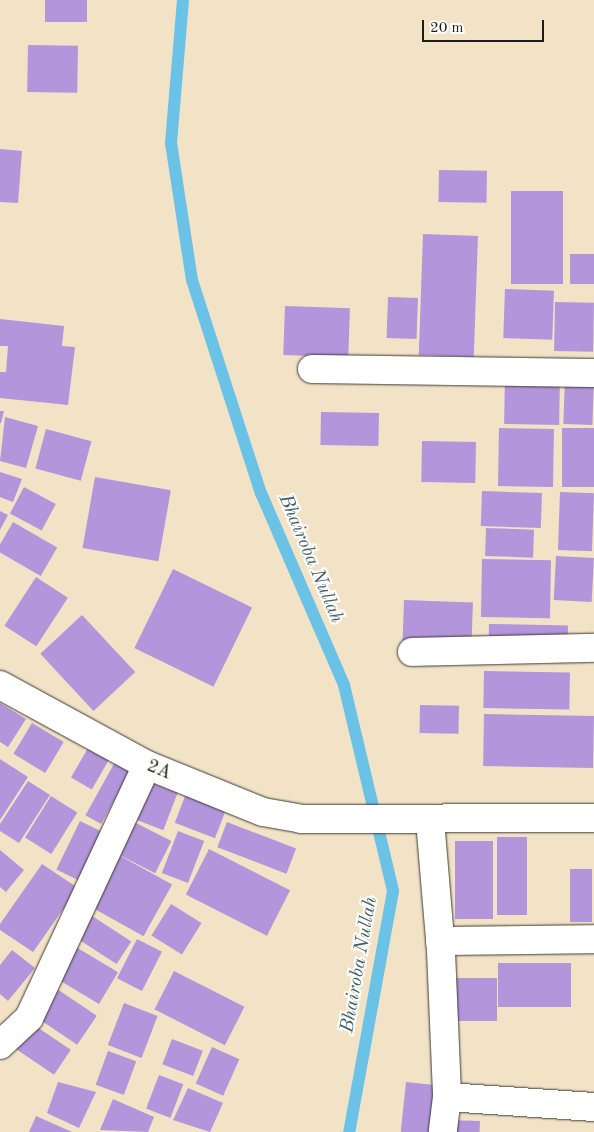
<!DOCTYPE html>
<style>
body{margin:0}
#map{position:relative;width:594px;height:1132px;overflow:hidden;background:#f2e2c6;font-family:"Old Standard TT",serif}
div>[style]{position:absolute}
.stream>*{height:12px;margin:-6px;padding:0 6px;transform-origin:6px;border-radius:6px;background:#6ac2e7}
.building>*{inset:0;background:#b395dc;transform-origin:0 0}
.roads{filter:drop-shadow(0 0 1px #3c3a36) drop-shadow(0 0 1px #3c3a36)}
.minor>*{height:28px;margin:-14px;padding:0 14px;transform-origin:14px;border-radius:14px;background:#fff}
span{translate:-50% -50%;white-space:nowrap;text-align:center;line-height:1.15;-webkit-text-stroke:4.5px #fdfcf7;paint-order:stroke}
.street-label{font-size:18px;color:#1c1c1c}
.water-label{font-size:19px;color:#3b5e6d;font-style:italic}
.scale{position:absolute;left:422px;top:20px;width:122px;height:22px;box-sizing:border-box;border:2px solid #1c1c1c;border-top:0;padding-left:6px;font-size:15px;line-height:18px;white-space:nowrap;color:#1c1c1c;-webkit-text-stroke:4px #fdfcf7;paint-order:stroke}
</style>
<div id="map">
<div class="stream">
<i style="left:183px;top:0;width:144px;rotate:94.8deg"></i>
<i style="left:171px;top:143px;width:139px;rotate:81.3deg"></i>
<i style="left:192px;top:280px;width:224px;rotate:72.1deg"></i>
<i style="left:261px;top:493px;width:209px;rotate:66.6deg"></i>
<i style="left:344px;top:685px;width:212px;rotate:76.6deg"></i>
<i style="left:393px;top:891px;width:245px;rotate:100.3deg"></i>
</div>
<div class="building">
<i style="left:45px;top:0;width:42px;height:22px"></i>
<i style="left:28px;top:45px;width:50px;height:47px;rotate:1deg"></i>
<i style="clip-path:polygon(0 149px,22px 151px,18px 203px,0 202px)"></i>
<i style="left:439px;top:170px;width:48px;height:32px;rotate:1deg"></i>
<i style="left:511px;top:191px;width:52px;height:93px"></i>
<i style="left:423px;top:234px;width:55px;height:121px;rotate:2deg"></i>
<i style="left:570px;top:254px;width:24px;height:30px"></i>
<i style="left:505px;top:289px;width:49px;height:49px;rotate:2deg"></i>
<i style="left:388px;top:297px;width:30px;height:41px;rotate:2deg"></i>
<i style="left:555px;top:302px;width:39px;height:49px;rotate:1deg"></i>
<i style="left:285px;top:306px;width:65px;height:49px;rotate:2deg"></i>
<i style="clip-path:polygon(0 319px,64px 326px,62px 346px,75px 347px,68px 405px,0 398px,0 372px,6px 372px,8px 346px,0 346px)"></i>
<i style="left:505px;top:374px;width:55px;height:50px;rotate:1deg"></i>
<i style="left:565px;top:377px;width:29px;height:47px;rotate:2deg"></i>
<i style="clip-path:polygon(0 411px,4px 411px,1px 423px,0 423px)"></i>
<i style="left:321px;top:412px;width:58px;height:33px;rotate:1deg"></i>
<i style="clip-path:polygon(5px 417px,38px 426px,26px 468px,0 461px)"></i>
<i style="left:499px;top:428px;width:55px;height:58px;rotate:1deg"></i>
<i style="left:594px;top:428px;width:59px;height:32px;rotate:90deg"></i>
<i style="left:46px;top:429px;width:47px;height:41px;rotate:15deg"></i>
<i style="left:422px;top:441px;width:54px;height:41px;rotate:1deg"></i>
<i style="clip-path:polygon(0 472px,22px 479px,13px 502px,0 497px)"></i>
<i style="left:95px;top:477px;width:77px;height:72px;rotate:10deg"></i>
<i style="left:24px;top:487px;width:36px;height:30px;rotate:28deg"></i>
<i style="left:482px;top:491px;width:60px;height:35px;rotate:2deg"></i>
<i style="left:560px;top:492px;width:34px;height:58px;rotate:2deg"></i>
<i style="clip-path:polygon(0 511px,8px 515px,0 530px)"></i>
<i style="left:13px;top:522px;width:51px;height:33px;rotate:30deg"></i>
<i style="left:486px;top:528px;width:48px;height:28px;rotate:2deg"></i>
<i style="left:556px;top:556px;width:38px;height:44px;rotate:3deg"></i>
<i style="left:482px;top:559px;width:69px;height:58px;rotate:1deg"></i>
<i style="left:173px;top:569px;width:88px;height:88px;rotate:26deg"></i>
<i style="left:36px;top:577px;width:38px;height:58px;rotate:33deg"></i>
<i style="left:404px;top:600px;width:69px;height:41px;rotate:2deg"></i>
<i style="left:82px;top:615px;width:78px;height:57px;rotate:47deg"></i>
<i style="left:489px;top:624px;width:79px;height:18px;rotate:1deg"></i>
<i style="left:484px;top:671px;width:86px;height:37px;rotate:1deg"></i>
<i style="clip-path:polygon(0 703px,26px 719px,8px 747px,0 742px)"></i>
<i style="left:420px;top:705px;width:39px;height:28px;rotate:1deg"></i>
<i style="left:484px;top:714px;width:110px;height:52px;rotate:1deg"></i>
<i style="left:32px;top:723px;width:37px;height:36px;rotate:31deg"></i>
<i style="left:88px;top:748px;width:24px;height:34px;rotate:30deg"></i>
<i style="clip-path:polygon(0 759px,28px 777px,0 820px)"></i>
<i style="left:115px;top:762px;width:18px;height:61px;rotate:29deg"></i>
<i style="left:144px;top:780px;width:36px;height:40px;rotate:21deg"></i>
<i style="clip-path:polygon(28px 781px,50px 795px,19px 843px,0 831px,0 824px)"></i>
<i style="left:187px;top:791px;width:43px;height:34px;rotate:21deg"></i>
<i style="left:51px;top:796px;width:31px;height:49px;rotate:32deg"></i>
<i style="left:80px;top:821px;width:32px;height:54px;rotate:26deg"></i>
<i style="left:134px;top:822px;width:42px;height:36px;rotate:27deg"></i>
<i style="left:227px;top:822px;width:74px;height:27px;rotate:21deg"></i>
<i style="left:178px;top:831px;width:28px;height:45px;rotate:21deg"></i>
<i style="left:497px;top:837px;width:30px;height:78px"></i>
<i style="left:455px;top:841px;width:38px;height:78px"></i>
<i style="left:209px;top:849px;width:91px;height:51px;rotate:27deg"></i>
<i style="clip-path:polygon(0 850px,24px 870px,6px 892px,0 887px)"></i>
<i style="left:117px;top:854px;width:63px;height:59px;rotate:29deg"></i>
<i style="clip-path:polygon(42px 864px,78px 888px,33px 952px,0 930px,0 924px)"></i>
<i style="left:570px;top:869px;width:22px;height:53px"></i>
<i style="left:171px;top:904px;width:36px;height:37px;rotate:32deg"></i>
<i style="left:86px;top:912px;width:54px;height:27px;rotate:33deg"></i>
<i style="left:137px;top:939px;width:28px;height:44px;rotate:27deg"></i>
<i style="left:76px;top:947px;width:49px;height:37px;rotate:31deg"></i>
<i style="clip-path:polygon(12px 950px,35px 968px,8px 1001px,0 994px,0 965px)"></i>
<i style="left:571px;top:963px;width:44px;height:73px;rotate:90deg"></i>
<i style="left:174px;top:971px;width:79px;height:43px;rotate:27deg"></i>
<i style="left:451px;top:978px;width:46px;height:43px"></i>
<i style="left:57px;top:989px;width:48px;height:35px;rotate:34deg"></i>
<i style="left:124px;top:1003px;width:36px;height:45px;rotate:21deg"></i>
<i style="left:31px;top:1023px;width:48px;height:30px;rotate:34deg"></i>
<i style="left:172px;top:1039px;width:33px;height:27px;rotate:21deg"></i>
<i style="left:212px;top:1047px;width:30px;height:40px;rotate:24deg"></i>
<i style="left:108px;top:1051px;width:30px;height:36px;rotate:20deg"></i>
<i style="left:159px;top:1075px;width:26px;height:36px;rotate:21deg"></i>
<i style="clip-path:polygon(58px 1082px,96px 1092px,79px 1128px,47px 1113px)"></i>
<i style="left:406px;top:1082px;width:29px;height:50px;rotate:6deg"></i>
<i style="clip-path:polygon(188px 1088px,223px 1103px,210px 1132px,173px 1120px)"></i>
<i style="clip-path:polygon(113px 1099px,154px 1117px,148px 1132px,100px 1130px)"></i>
<i style="clip-path:polygon(36px 1116px,72px 1132px,29px 1132px)"></i>
<i style="left:448px;top:1120px;width:32px;height:12px;rotate:2deg"></i>
</div>
<div class="roads">
<div class="minor">
<i style="left:312px;top:369px;width:282px;rotate:0.8deg"></i>
<i style="left:412px;top:652px;width:182px;rotate:-1.3deg"></i>
<i style="left:0;top:685px;width:167px;rotate:28.6deg"></i>
<i style="left:147px;top:765px;width:125px;rotate:22.1deg"></i>
<i style="left:263px;top:812px;width:39px;rotate:10deg"></i>
<i style="left:301px;top:819px;width:293px;rotate:-0.2deg"></i>
<i style="left:430px;top:820px;width:131px;rotate:85.2deg"></i>
<i style="left:441px;top:951px;width:146px;rotate:87.6deg"></i>
<i style="left:447px;top:1097px;width:35px;rotate:97deg"></i>
<i style="left:440px;top:941px;width:154px;rotate:-0.7deg"></i>
<i style="left:0;top:1045px;width:40px;rotate:-43deg"></i>
<i style="left:29px;top:1018px;width:279px;rotate:-65deg"></i>
<i style="left:447px;top:1097px;width:147px;rotate:3.9deg"></i>
</div>
</div>
<div class="street-label">
<span style="left:159px;top:770px;rotate:23deg">2A</span>
</div>
<div class="water-label">
<span style="left:310px;top:559px;rotate:67deg">Bhairoba Nullah</span>
<span style="left:360px;top:965px;rotate:-80deg">Bhairoba Nullah</span>
</div>
<div class="scale">20 m</div>
</div>
